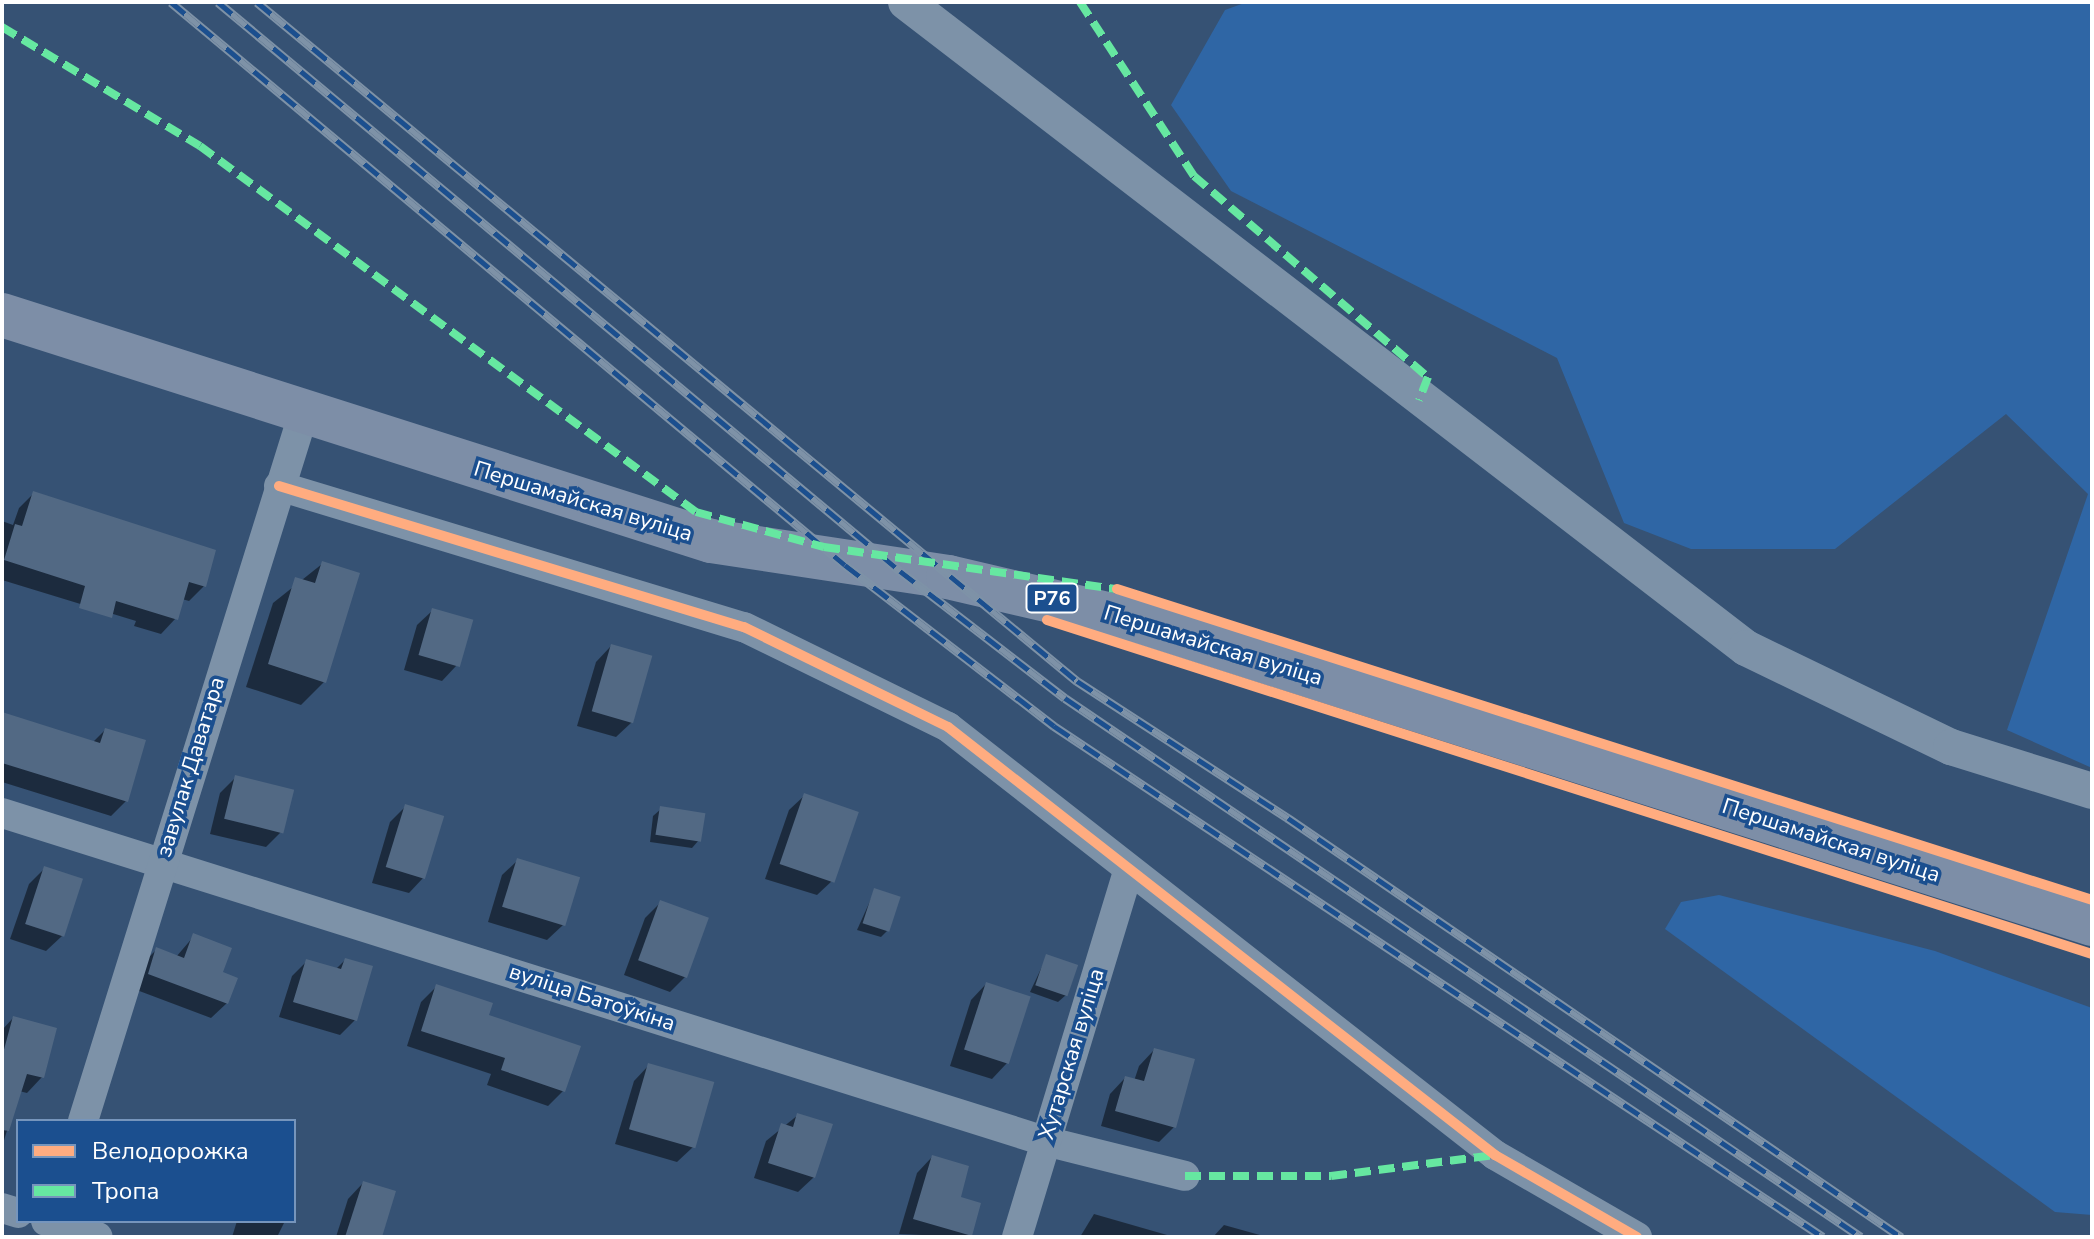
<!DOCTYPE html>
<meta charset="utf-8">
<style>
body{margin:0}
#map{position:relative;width:2094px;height:1239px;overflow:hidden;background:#365274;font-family:"Nunito Sans",sans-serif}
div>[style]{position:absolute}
.green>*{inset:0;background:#2f66a5}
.shadow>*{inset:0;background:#0007}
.building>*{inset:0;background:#526984;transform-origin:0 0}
.minor>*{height:30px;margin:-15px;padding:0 15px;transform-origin:15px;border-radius:15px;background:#7d92a8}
.tertiary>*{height:36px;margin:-18px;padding:0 18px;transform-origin:18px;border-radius:18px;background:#7d92a8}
.primary>*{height:44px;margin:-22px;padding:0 22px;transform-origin:22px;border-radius:22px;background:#7d8ea7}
.rail>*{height:9px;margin-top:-4.5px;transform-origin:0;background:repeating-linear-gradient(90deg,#1b4f8f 0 18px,#7e92a7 0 36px);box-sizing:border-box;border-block:2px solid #7e92a7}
.quiet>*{height:8px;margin-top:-4px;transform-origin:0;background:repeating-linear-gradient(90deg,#66e7a1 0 16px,transparent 0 24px)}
.cycleway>*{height:10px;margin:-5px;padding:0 5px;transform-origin:5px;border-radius:5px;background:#ffac80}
span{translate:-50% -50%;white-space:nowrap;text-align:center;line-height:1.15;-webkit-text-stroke:7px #1b4f8f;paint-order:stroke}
.shield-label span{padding:2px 6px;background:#1b4f8f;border:2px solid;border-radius:6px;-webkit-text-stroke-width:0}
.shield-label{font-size:20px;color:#fff;font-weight:700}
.street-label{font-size:22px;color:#fff}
.frame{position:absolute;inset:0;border:4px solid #fff;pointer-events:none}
.legend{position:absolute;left:16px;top:1119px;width:280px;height:104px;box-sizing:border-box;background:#1b4f8f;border:2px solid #7695bc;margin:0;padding:10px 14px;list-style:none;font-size:24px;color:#fff}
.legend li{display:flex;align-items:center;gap:16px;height:40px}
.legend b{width:40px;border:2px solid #7695bc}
</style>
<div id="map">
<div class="green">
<i style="clip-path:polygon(1247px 2px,2092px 2px,2092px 768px,2007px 730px,2088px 494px,2006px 414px,1835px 549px,1691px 549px,1624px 523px,1557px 358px,1231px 191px,1171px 105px,1225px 10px)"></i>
<i style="clip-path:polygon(1719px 895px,1935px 951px,2092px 1008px,2092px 1215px,2055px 1212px,1665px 929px,1681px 902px)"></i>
</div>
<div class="shadow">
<i style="clip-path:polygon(34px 493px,204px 586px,189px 601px,182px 599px,176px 618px,161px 634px,134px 626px,136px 621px,2px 580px,2px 521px,13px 525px,19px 508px)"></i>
<i style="clip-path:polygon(322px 564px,324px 682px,301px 705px,246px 687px,273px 603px)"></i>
<i style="clip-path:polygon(433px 610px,457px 665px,442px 681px,404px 670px,417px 625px)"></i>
<i style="clip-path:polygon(611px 646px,632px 722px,616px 737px,577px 726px,596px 662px)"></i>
<i style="clip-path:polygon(2px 715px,93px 742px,105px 730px,126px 801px,111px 816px,2px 782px)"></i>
<i style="clip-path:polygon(236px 777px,281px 832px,266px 847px,210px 834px,220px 793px)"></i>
<i style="clip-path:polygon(805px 795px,833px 880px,817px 895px,765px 879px,789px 810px)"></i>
<i style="clip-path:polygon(405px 807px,424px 877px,409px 893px,372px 883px,390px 822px)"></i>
<i style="clip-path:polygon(661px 809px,699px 840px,692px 848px,650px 842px,653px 816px)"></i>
<i style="clip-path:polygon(518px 860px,563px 925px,547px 940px,488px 922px,502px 875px)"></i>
<i style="clip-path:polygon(45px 868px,62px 936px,46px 951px,10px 939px,29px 884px)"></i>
<i style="clip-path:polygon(875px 890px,888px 930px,881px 937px,857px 930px)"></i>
<i style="clip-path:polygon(661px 902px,707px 919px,686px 976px,670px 992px,624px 975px,645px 918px)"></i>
<i style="clip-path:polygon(194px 936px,220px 973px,227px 1003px,211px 1018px,134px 989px,141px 965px,156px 950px,176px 957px)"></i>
<i style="clip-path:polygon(1047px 956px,1066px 995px,1058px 1002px,1030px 992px)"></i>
<i style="clip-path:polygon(345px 960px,355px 1020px,340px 1035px,279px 1017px,292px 976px,307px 961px,336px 969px)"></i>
<i style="clip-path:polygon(986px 984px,1007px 1063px,992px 1079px,950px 1066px,971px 1000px)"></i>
<i style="clip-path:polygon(436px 987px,486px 1016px,563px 1091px,548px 1106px,487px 1085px,491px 1074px,407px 1046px,421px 1002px)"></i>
<i style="clip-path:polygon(13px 1018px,42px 1077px,27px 1093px,19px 1091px,2px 1147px,2px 1030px)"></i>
<i style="clip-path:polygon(1154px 1050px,1174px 1127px,1159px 1142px,1101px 1126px,1110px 1094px,1125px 1078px,1134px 1081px,1139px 1066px)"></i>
<i style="clip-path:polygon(649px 1065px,693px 1147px,677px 1162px,615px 1144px,634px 1081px)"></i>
<i style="clip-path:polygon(798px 1115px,814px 1177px,798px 1192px,754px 1178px,766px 1141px)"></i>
<i style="clip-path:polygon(932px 1157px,970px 1235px,968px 1237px,899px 1234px,917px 1173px)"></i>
<i style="clip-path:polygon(363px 1183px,380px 1237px,336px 1237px,348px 1199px)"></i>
<i style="clip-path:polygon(1094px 1214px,1174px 1237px,1080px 1237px)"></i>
<i style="clip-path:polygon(237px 1221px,285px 1221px,277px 1237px,232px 1237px)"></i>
<i style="clip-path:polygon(1224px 1225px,1267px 1237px,1213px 1237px)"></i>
</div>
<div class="building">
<i style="clip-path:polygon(33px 491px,216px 550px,206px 587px,189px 582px,178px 620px,116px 601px,112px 618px,79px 608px,85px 586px,4px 560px,15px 524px,22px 526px)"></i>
<i style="clip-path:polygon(322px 561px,360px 573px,326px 683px,268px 664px,295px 577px,315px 583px)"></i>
<i style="left:432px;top:608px;width:43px;height:49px;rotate:16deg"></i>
<i style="left:611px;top:644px;width:43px;height:70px;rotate:16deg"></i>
<i style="clip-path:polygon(2px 712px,100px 743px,105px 728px,146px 740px,128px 802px,2px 763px)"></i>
<i style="left:235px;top:775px;width:61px;height:45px;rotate:14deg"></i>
<i style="left:804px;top:793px;width:58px;height:75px;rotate:19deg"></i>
<i style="left:405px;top:804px;width:41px;height:66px;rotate:17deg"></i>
<i style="left:660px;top:806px;width:46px;height:29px;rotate:9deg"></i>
<i style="left:517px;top:858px;width:66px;height:51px;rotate:17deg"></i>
<i style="left:44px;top:866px;width:41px;height:61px;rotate:18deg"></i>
<i style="left:874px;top:888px;width:28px;height:37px;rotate:18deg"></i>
<i style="left:660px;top:900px;width:52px;height:64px;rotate:20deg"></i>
<i style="clip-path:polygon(193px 933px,232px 948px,223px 972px,238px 978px,228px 1004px,148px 974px,156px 947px,184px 958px)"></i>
<i style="left:1046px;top:954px;width:34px;height:33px;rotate:19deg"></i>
<i style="clip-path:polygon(345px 958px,373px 966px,357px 1021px,293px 1002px,306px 959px,341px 969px)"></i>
<i style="left:986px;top:982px;width:47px;height:71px;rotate:18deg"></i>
<i style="clip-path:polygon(436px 984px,493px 1003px,489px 1015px,581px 1046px,565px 1092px,501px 1070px,505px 1058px,421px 1031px)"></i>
<i style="clip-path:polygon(13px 1016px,57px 1028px,44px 1078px,27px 1074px,9px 1131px,2px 1130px,2px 1057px)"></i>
<i style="clip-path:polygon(1154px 1048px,1195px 1059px,1176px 1128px,1115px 1111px,1125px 1076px,1144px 1081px)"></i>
<i style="left:648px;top:1063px;width:69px;height:69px;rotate:16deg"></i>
<i style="clip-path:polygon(797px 1113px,833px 1124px,815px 1178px,768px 1163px,781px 1123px,793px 1127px)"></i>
<i style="clip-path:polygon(932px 1155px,969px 1166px,961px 1197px,981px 1203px,972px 1236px,913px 1219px)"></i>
<i style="clip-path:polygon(363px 1181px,396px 1191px,382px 1237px,345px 1237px)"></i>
</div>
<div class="minor">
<i style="left:279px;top:486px;width:486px;rotate:16.9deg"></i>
<i style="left:744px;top:627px;width:227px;rotate:26.1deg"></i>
<i style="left:948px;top:727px;width:695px;rotate:38.04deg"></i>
<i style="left:1495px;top:1155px;width:164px;rotate:30deg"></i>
<i style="left:2px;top:813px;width:1093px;rotate:17.46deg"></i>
<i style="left:1045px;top:1141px;width:144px;rotate:14deg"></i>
<i style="left:83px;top:1121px;width:739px;rotate:-72.69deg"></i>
<i style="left:2px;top:1208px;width:17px;rotate:17deg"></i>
<i style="left:46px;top:1221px;width:54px;rotate:17.1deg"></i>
<i style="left:1017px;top:1237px;width:382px;rotate:-73.1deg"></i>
</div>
<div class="tertiary">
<i style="left:906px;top:2px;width:1060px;rotate:37.56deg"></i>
<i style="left:1746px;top:648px;width:228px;rotate:25.8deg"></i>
<i style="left:1951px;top:747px;width:148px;rotate:17.3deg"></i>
</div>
<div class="primary">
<i style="left:2px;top:315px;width:744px;rotate:17.68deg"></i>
<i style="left:711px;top:541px;width:240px;rotate:8.6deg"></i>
<i style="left:948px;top:577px;width:194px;rotate:13.1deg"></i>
<i style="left:1137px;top:621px;width:1002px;rotate:17.6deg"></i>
</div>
<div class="rail">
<i style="left:171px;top:2px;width:878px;rotate:39.87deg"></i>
<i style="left:845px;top:565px;width:264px;rotate:37.6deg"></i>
<i style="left:1054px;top:726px;width:923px;rotate:33.6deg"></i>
<i style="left:218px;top:2px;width:888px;rotate:39.84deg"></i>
<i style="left:900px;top:571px;width:208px;rotate:37.6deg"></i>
<i style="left:1065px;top:698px;width:961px;rotate:34.1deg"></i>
<i style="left:257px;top:2px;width:1065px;rotate:39.63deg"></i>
<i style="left:1077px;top:681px;width:252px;rotate:33deg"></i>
<i style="left:1288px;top:818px;width:743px;rotate:34.35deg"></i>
</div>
<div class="quiet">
<i style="left:1080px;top:2px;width:208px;rotate:56.8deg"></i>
<i style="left:1194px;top:176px;width:308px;rotate:40.7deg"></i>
<i style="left:1428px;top:377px;width:25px;rotate:111deg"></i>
<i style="left:2px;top:27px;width:231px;rotate:31deg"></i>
<i style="left:200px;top:146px;width:616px;rotate:36.42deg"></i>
<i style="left:696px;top:512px;width:133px;rotate:15.3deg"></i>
<i style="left:824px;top:547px;width:296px;rotate:8.2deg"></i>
<i style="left:1185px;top:1176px;width:146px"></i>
<i style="left:1331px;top:1176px;width:165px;rotate:-7.3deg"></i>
</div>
<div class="cycleway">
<i style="left:279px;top:486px;width:486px;rotate:16.9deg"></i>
<i style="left:744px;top:627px;width:227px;rotate:26.1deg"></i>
<i style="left:948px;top:727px;width:695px;rotate:38.04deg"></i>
<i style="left:1495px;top:1155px;width:164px;rotate:30deg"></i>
<i style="left:1117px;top:589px;width:1023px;rotate:17.69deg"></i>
<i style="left:1047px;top:620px;width:1097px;rotate:17.72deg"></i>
</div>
<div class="shield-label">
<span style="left:1052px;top:598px">Р76</span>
</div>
<div class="street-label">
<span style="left:583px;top:502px;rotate:17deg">Першамайская вуліца</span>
<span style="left:1213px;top:646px;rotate:17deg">Першамайская вуліца</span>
<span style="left:191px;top:767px;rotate:-73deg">завулак Даватара</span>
<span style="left:1831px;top:841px;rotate:18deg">Першамайская вуліца</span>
<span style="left:592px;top:998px;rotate:18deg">вуліца Батоўкіна</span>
<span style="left:1072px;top:1054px;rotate:-73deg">Хутарская вуліца</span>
</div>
<div class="frame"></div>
<ul class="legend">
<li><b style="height:10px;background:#ffac80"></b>Велодорожка</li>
<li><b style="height:10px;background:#66e7a1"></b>Тропа</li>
</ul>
</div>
